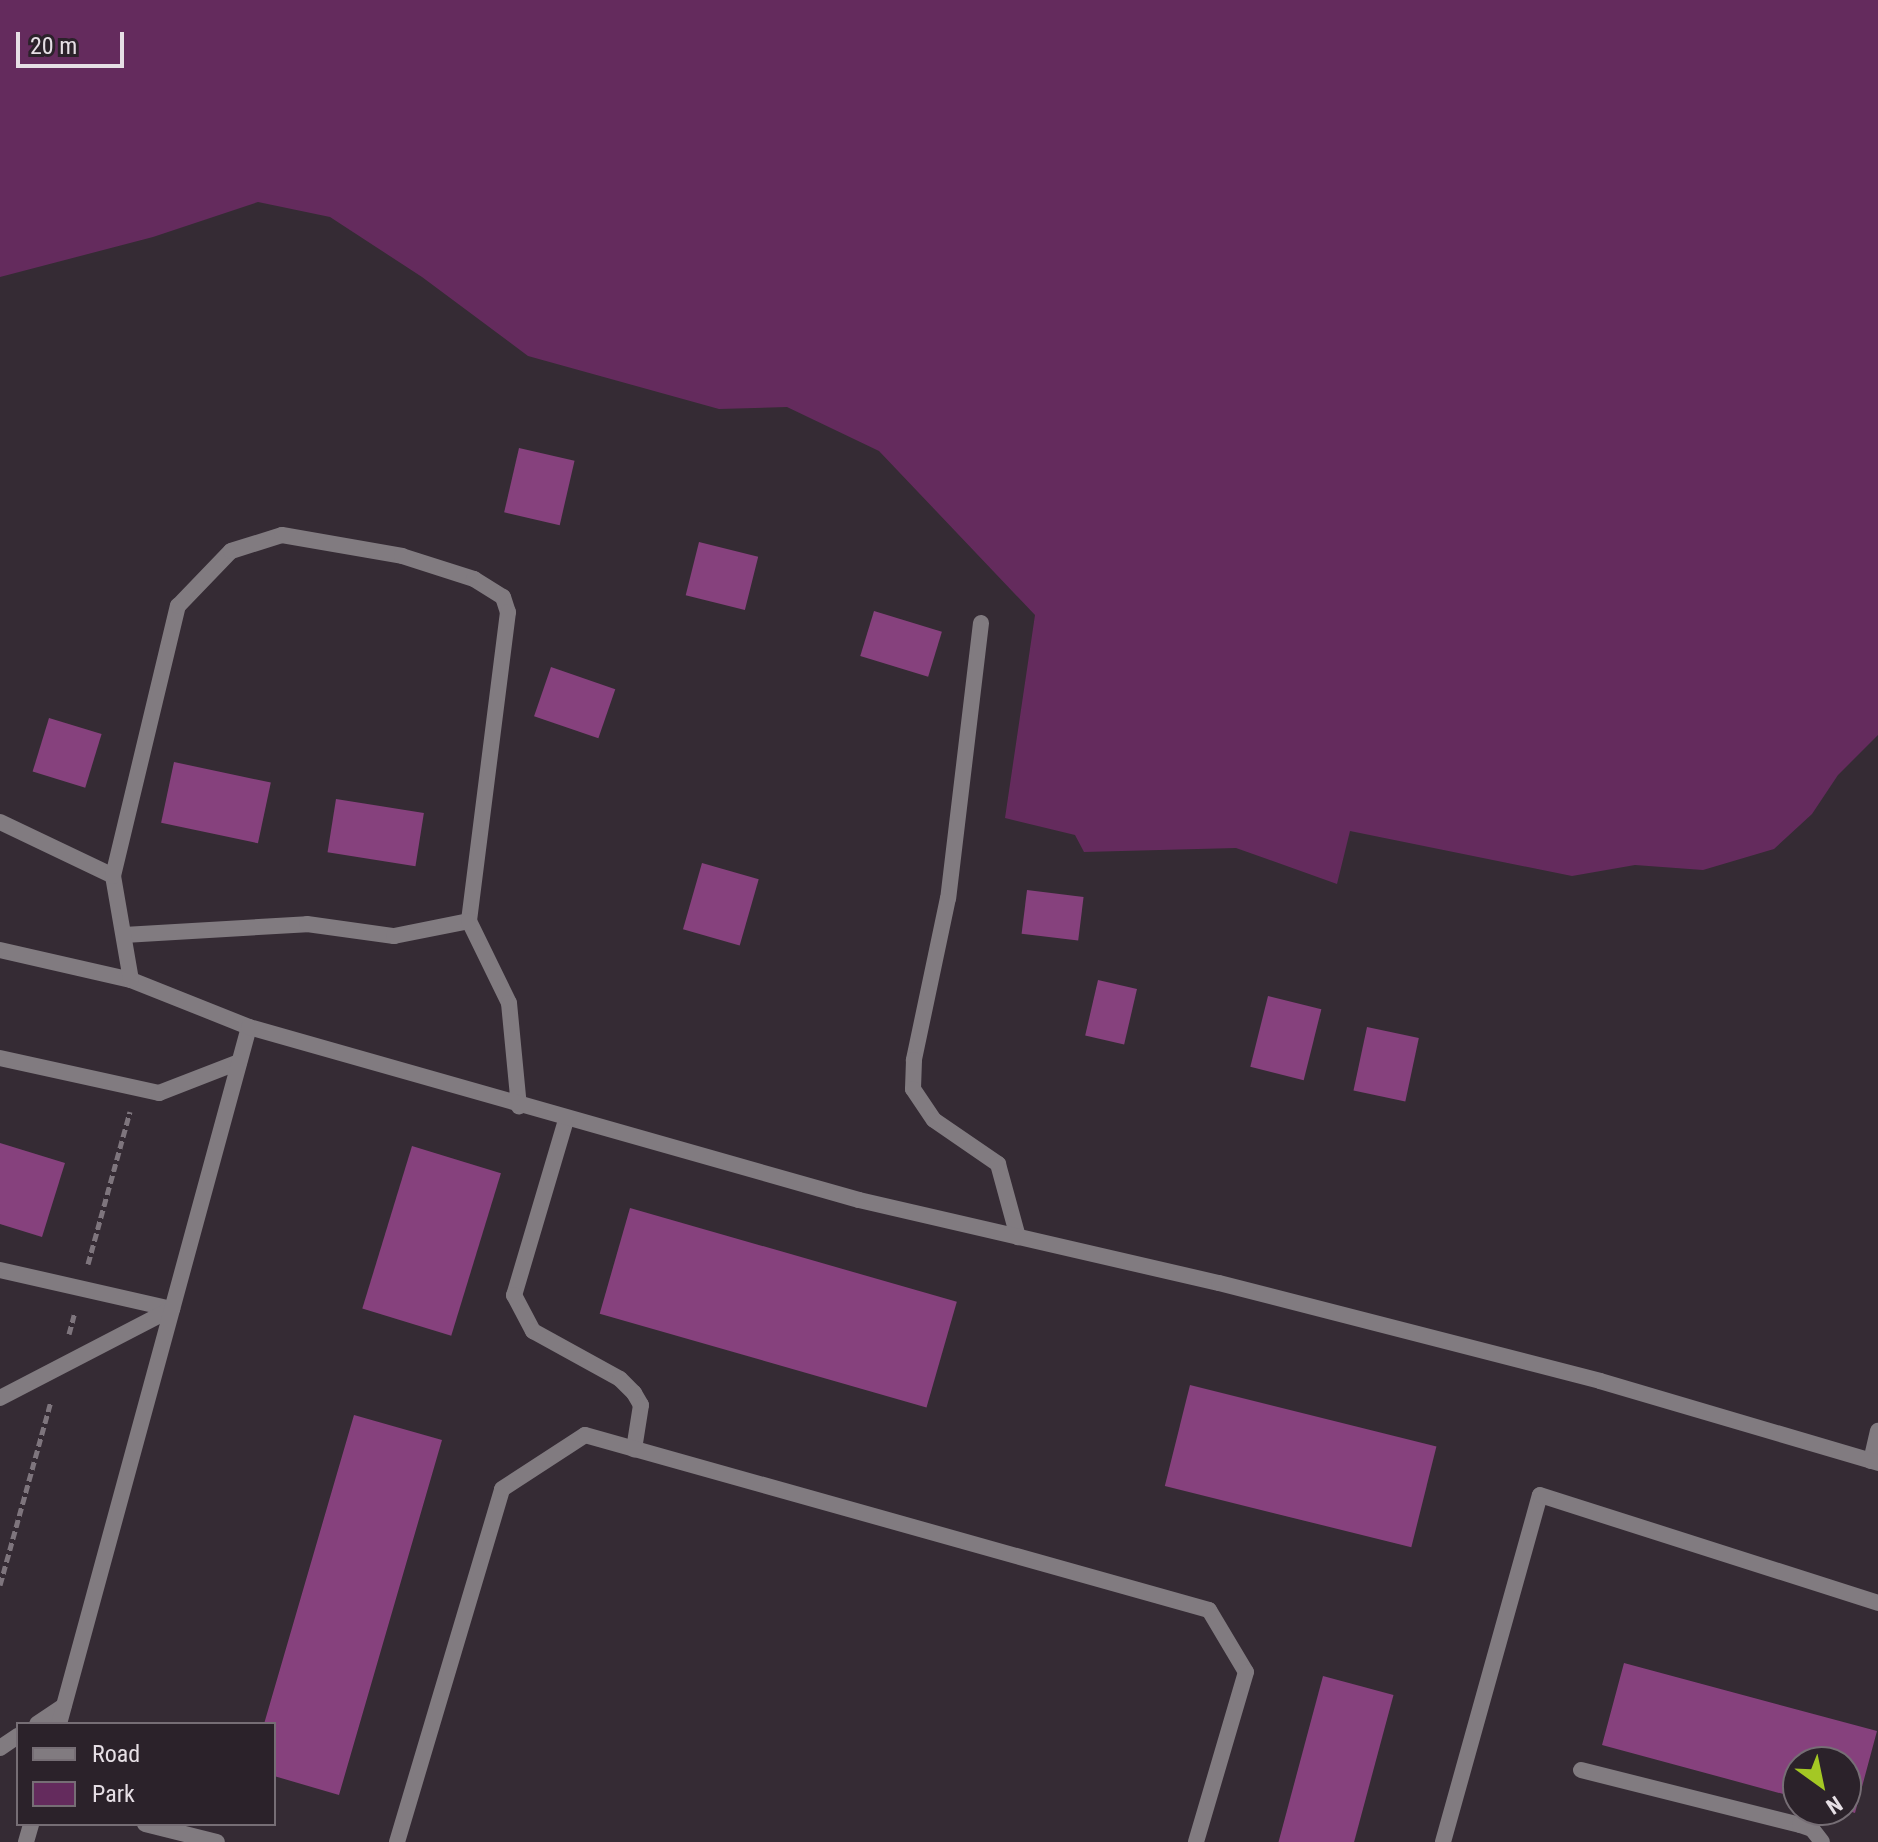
<!DOCTYPE html>
<style>
body{margin:0}
#map{position:relative;width:1878px;height:1842px;overflow:hidden;background:#352b34;font-family:"Roboto Condensed",sans-serif}
div>[style]{position:absolute}
.green>*{inset:0;background:#642b5d}
.building>*{inset:0;background:#86417d;transform-origin:0 0}
.path>*{height:5px;margin-top:-2.5px;transform-origin:0;background:repeating-linear-gradient(90deg,#7e757d 0 8px,transparent 0 12px)}
.service>*{height:16px;margin:-8px;padding:0 8px;transform-origin:8px;border-radius:8px;background:#817b80}
.minor>*{height:16px;margin:-8px;padding:0 8px;transform-origin:8px;border-radius:8px;background:#817b80}
.tertiary>*{height:16px;margin:-8px;padding:0 8px;transform-origin:8px;border-radius:8px;background:#817b80}
span{translate:-50% -50%;white-space:nowrap;text-align:center;line-height:1.15;-webkit-text-stroke:7px #2b222a;paint-order:stroke}
.legend{position:absolute;left:16px;top:1722px;width:260px;height:104px;box-sizing:border-box;background:#2b222a;border:2px solid #766e75;margin:0;padding:10px 14px;list-style:none;font-size:24px;color:#e6dfe5}
.legend li{display:flex;align-items:center;gap:16px;height:40px}
.legend b{width:40px;border:2px solid #766e75}
.north{position:absolute;left:1782px;top:1746px;width:80px;height:80px;box-sizing:border-box;background:#2b222a;border:2px solid #766e75;border-radius:50%;rotate:147deg;font-size:22px;font-weight:700;line-height:32px;text-align:center;color:#e6dfe5}
.north::after{content:'';display:block;margin:auto;width:28px;height:36px;background:#a4c824;clip-path:polygon(50% 0,100% 100%,50% 72%,0 100%)}
.scale{position:absolute;left:16px;top:32px;width:108px;height:36px;box-sizing:border-box;border:4px solid #e6dfe5;border-top:0;padding-left:10px;font-size:24px;line-height:28px;white-space:nowrap;color:#e6dfe5;-webkit-text-stroke:6px #2b222a;paint-order:stroke}
</style>
<div id="map">
<div class="green">
<i style="clip-path:polygon(0 0,1878px 0,1878px 735px,1838px 775px,1812px 814px,1774px 849px,1703px 870px,1635px 865px,1572px 876px,1350px 831px,1337px 884px,1236px 848px,1084px 852px,1075px 835px,1005px 818px,1035px 615px,879px 451px,787px 407px,719px 409px,528px 356px,422px 277px,330px 217px,258px 202px,153px 237px,0 277px)"></i>
</div>
<div class="building">
<i style="left:519px;top:448px;width:57px;height:66px;rotate:13deg"></i>
<i style="left:699px;top:542px;width:61px;height:55px;rotate:14deg"></i>
<i style="left:874px;top:611px;width:71px;height:47px;rotate:17deg"></i>
<i style="left:551px;top:667px;width:68px;height:52px;rotate:19deg"></i>
<i style="left:49px;top:718px;width:55px;height:56px;rotate:17deg"></i>
<i style="left:174px;top:762px;width:99px;height:62px;rotate:12deg"></i>
<i style="left:336px;top:799px;width:89px;height:54px;rotate:9deg"></i>
<i style="left:702px;top:863px;width:59px;height:69px;rotate:16deg"></i>
<i style="left:1027px;top:890px;width:57px;height:44px;rotate:7deg"></i>
<i style="left:1098px;top:980px;width:40px;height:57px;rotate:13deg"></i>
<i style="left:1268px;top:996px;width:55px;height:73px;rotate:14deg"></i>
<i style="left:1367px;top:1027px;width:53px;height:65px;rotate:12deg"></i>
<i style="clip-path:polygon(0 1143px,65px 1163px,42px 1237px,0 1224px)"></i>
<i style="left:412px;top:1146px;width:93px;height:170px;rotate:17deg"></i>
<i style="left:630px;top:1208px;width:340px;height:110px;rotate:16deg"></i>
<i style="left:1190px;top:1385px;width:254px;height:104px;rotate:14deg"></i>
<i style="clip-path:polygon(354px 1415px,442px 1440px,339px 1795px,274px 1776px,274px 1724px,264px 1724px)"></i>
<i style="clip-path:polygon(1624px 1663px,1877px 1731px,1855px 1813px,1846px 1810px,1846px 1762px,1798px 1762px,1798px 1798px,1602px 1745px)"></i>
<i style="left:1323px;top:1676px;width:73px;height:172px;rotate:15deg"></i>
</div>
<div class="path">
<i style="left:88px;top:1264px;width:158px;rotate:-74.6deg"></i>
<i style="left:69px;top:1334px;width:23px;rotate:-75deg"></i>
<i style="left:0;top:1585px;width:191px;rotate:-74.5deg"></i>
</div>
<div class="service">
<i style="left:566px;top:1120px;width:183px;rotate:106.5deg"></i>
<i style="left:514px;top:1295px;width:41px;rotate:62.2deg"></i>
<i style="left:533px;top:1331px;width:99px;rotate:28.9deg"></i>
<i style="left:620px;top:1379px;width:20px;rotate:45deg"></i>
<i style="left:634px;top:1393px;width:14px;rotate:60deg"></i>
<i style="left:641px;top:1405px;width:45px;rotate:99deg"></i>
<i style="left:1871px;top:1461px;width:31px;rotate:-77deg"></i>
<i style="left:1581px;top:1770px;width:226px;rotate:14.1deg"></i>
<i style="left:1800px;top:1825px;width:13px;rotate:18deg"></i>
<i style="left:1812px;top:1829px;width:16px;rotate:52deg"></i>
<i style="left:1443px;top:1842px;width:360px;rotate:-74.4deg"></i>
<i style="left:1540px;top:1495px;width:355px;rotate:17.7deg"></i>
</div>
<div class="minor">
<i style="left:981px;top:623px;width:277px;rotate:96.8deg"></i>
<i style="left:948px;top:898px;width:166px;rotate:101.9deg"></i>
<i style="left:914px;top:1060px;width:29px;rotate:92deg"></i>
<i style="left:913px;top:1089px;width:37px;rotate:56deg"></i>
<i style="left:934px;top:1120px;width:78px;rotate:34.5deg"></i>
<i style="left:998px;top:1164px;width:76px;rotate:74.7deg"></i>
<i style="left:0;top:822px;width:125px;rotate:25.5deg"></i>
<i style="left:124px;top:935px;width:183px;rotate:-3.4deg"></i>
<i style="left:307px;top:924px;width:88px;rotate:7.9deg"></i>
<i style="left:394px;top:936px;width:76px;rotate:-11.3deg"></i>
<i style="left:0;top:950px;width:134px;rotate:12.9deg"></i>
<i style="left:131px;top:980px;width:127px;rotate:21.7deg"></i>
<i style="left:131px;top:980px;width:106px;rotate:-99.8deg"></i>
<i style="left:113px;top:876px;width:278px;rotate:-76.5deg"></i>
<i style="left:178px;top:606px;width:76px;rotate:-46.1deg"></i>
<i style="left:231px;top:551px;width:53px;rotate:-17.4deg"></i>
<i style="left:282px;top:535px;width:122px;rotate:9.9deg"></i>
<i style="left:402px;top:556px;width:76px;rotate:17.7deg"></i>
<i style="left:474px;top:579px;width:34px;rotate:32deg"></i>
<i style="left:503px;top:597px;width:16px;rotate:72deg"></i>
<i style="left:508px;top:612px;width:311px;rotate:97.2deg"></i>
<i style="left:469px;top:921px;width:91px;rotate:64deg"></i>
<i style="left:509px;top:1003px;width:104px;rotate:84.5deg"></i>
<i style="left:0;top:1058px;width:163px;rotate:12.4deg"></i>
<i style="left:159px;top:1093px;width:86px;rotate:-21.2deg"></i>
<i style="left:0;top:1270px;width:176px;rotate:12.8deg"></i>
<i style="left:0;top:1398px;width:194px;rotate:-27.4deg"></i>
<i style="left:37px;top:1724px;width:32px;rotate:-34deg"></i>
<i style="left:0;top:1748px;width:22px;rotate:-34deg"></i>
<i style="left:145px;top:1824px;width:74px;rotate:14deg"></i>
<i style="left:397px;top:1842px;width:368px;rotate:-73.4deg"></i>
<i style="left:502px;top:1489px;width:99px;rotate:-33deg"></i>
<i style="left:585px;top:1435px;width:648px;rotate:15.67deg"></i>
<i style="left:1209px;top:1610px;width:72px;rotate:59.2deg"></i>
<i style="left:1246px;top:1672px;width:177px;rotate:106.4deg"></i>
</div>
<div class="tertiary">
<i style="left:59px;top:1724px;width:722px;rotate:-74.75deg"></i>
<i style="left:249px;top:1027px;width:634px;rotate:15.83deg"></i>
<i style="left:859px;top:1200px;width:369px;rotate:13deg"></i>
<i style="left:1219px;top:1283px;width:393px;rotate:14.4deg"></i>
<i style="left:1600px;top:1381px;width:290px;rotate:16.4deg"></i>
<i style="left:26px;top:1842px;width:19px;rotate:-74deg"></i>
</div>
<ul class="legend">
<li><b style="height:10px;background:#817b80"></b>Road</li>
<li><b style="height:22px;background:#642b5d"></b>Park</li>
</ul>
<div class="north">N</div>
<div class="scale">20 m</div>
</div>
